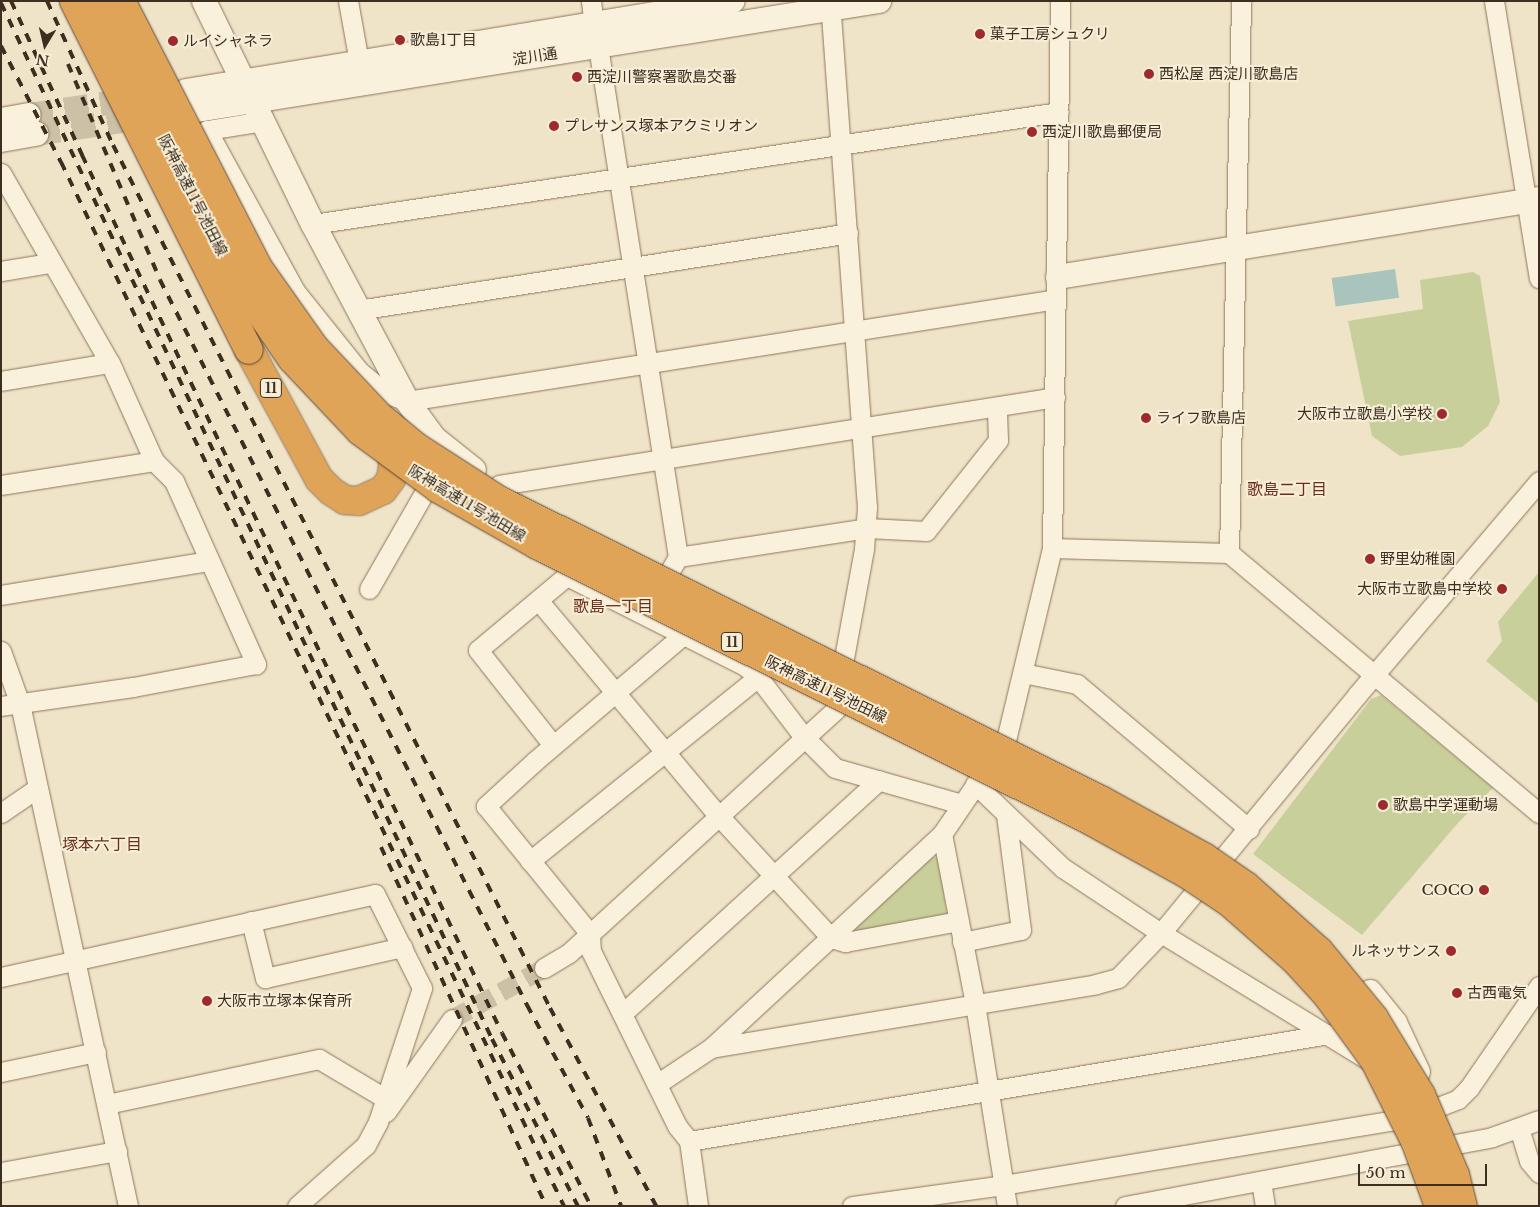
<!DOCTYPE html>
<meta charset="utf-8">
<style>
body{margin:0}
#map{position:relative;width:1540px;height:1207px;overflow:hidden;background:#f0e4c8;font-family:"Libre Baskerville","Noto Sans JP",serif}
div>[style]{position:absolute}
.green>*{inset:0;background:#c9cf9b}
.water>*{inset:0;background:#a9c4bc;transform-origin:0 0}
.minor-tunnel>*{height:19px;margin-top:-9.5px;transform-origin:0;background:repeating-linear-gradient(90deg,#ccc0a6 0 19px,transparent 0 28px)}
.tertiary-tunnel>*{height:24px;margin-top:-12px;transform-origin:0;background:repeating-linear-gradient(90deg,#ccc0a6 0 24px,transparent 0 36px)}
.roads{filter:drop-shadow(0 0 1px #8d765c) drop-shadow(0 0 1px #8d765c)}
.minor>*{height:19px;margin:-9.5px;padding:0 9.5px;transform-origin:9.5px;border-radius:9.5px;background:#faf1dc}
.tertiary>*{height:24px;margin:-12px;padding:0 12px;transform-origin:12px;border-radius:12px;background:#faf1dc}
.motorway>*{height:28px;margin:-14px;padding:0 14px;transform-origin:14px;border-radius:14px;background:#e0a458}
.rail>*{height:4px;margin-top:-2px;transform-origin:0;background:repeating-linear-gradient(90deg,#3d2e20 0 9px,transparent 0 18px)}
.bridges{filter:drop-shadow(0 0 1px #5b4430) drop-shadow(0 0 1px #5b4430)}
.motorway-bridge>*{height:28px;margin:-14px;padding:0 14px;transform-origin:14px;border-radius:14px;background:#e0a458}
.dots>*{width:14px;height:14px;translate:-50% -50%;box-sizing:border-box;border:2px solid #f7eed8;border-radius:50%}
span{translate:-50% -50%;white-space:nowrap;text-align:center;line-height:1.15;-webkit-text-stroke:4px #f7eed8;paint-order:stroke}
.shield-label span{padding:1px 4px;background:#f7eed8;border:1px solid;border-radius:4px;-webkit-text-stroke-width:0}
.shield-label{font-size:14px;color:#3d2e20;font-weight:700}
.poi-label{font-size:15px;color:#3d2e20}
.left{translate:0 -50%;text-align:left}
.right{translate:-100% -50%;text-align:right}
.street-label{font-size:15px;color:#3d2e20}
.neighbourhood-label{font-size:16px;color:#6b2e1e}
.frame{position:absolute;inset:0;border:2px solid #3d2e20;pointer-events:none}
.north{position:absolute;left:20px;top:20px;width:50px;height:50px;-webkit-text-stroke:4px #f7eed8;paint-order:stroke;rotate:189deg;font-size:14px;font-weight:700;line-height:20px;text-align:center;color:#3d2e20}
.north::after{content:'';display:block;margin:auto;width:18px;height:22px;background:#3d2e20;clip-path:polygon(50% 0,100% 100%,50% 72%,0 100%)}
.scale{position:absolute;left:1358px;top:1164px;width:129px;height:22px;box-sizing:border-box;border:2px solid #3d2e20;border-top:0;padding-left:6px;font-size:15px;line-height:18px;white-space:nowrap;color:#3d2e20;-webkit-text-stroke:4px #f7eed8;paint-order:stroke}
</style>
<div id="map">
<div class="green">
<i style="clip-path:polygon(1473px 272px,1480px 276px,1500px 402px,1488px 426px,1462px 447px,1400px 456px,1372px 436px,1348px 321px,1423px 309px,1420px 280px)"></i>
<i style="clip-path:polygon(1539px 572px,1539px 704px,1486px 661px,1502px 641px,1498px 622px)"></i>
<i style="clip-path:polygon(1381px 695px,1493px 788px,1458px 823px,1362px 935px,1253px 854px,1371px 699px)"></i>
<i style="clip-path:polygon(930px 856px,938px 858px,947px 914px,858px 933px,855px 926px)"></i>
</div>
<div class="water">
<i style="left:1395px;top:269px;width:29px;height:64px;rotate:82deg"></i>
</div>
<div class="minor-tunnel">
<i style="left:452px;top:1019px;width:105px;rotate:-29deg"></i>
</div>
<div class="tertiary-tunnel">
<i style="left:29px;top:115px;width:113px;rotate:-8.6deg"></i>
<i style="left:36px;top:134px;width:115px;rotate:-8.5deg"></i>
</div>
<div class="roads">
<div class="minor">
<i style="left:348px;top:1px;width:62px;rotate:79.8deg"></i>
<i style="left:591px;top:1px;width:23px;rotate:83deg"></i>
<i style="left:830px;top:1px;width:507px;rotate:85.82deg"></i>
<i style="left:867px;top:507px;width:42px;rotate:94.1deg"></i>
<i style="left:864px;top:549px;width:111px;rotate:100.4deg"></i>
<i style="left:1494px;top:1px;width:281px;rotate:80.8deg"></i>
<i style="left:598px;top:46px;width:517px;rotate:81.1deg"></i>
<i style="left:678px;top:557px;width:16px;rotate:120deg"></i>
<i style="left:263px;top:121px;width:57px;rotate:170.9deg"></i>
<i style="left:207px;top:130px;width:183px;rotate:61.3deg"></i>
<i style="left:295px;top:291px;width:104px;rotate:51.3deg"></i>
<i style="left:360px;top:372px;width:35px;rotate:39deg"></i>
<i style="left:387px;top:394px;width:21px;rotate:19deg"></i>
<i style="left:407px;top:401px;width:657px;rotate:-8.93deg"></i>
<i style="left:1px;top:173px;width:219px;rotate:60.2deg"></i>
<i style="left:110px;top:363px;width:107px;rotate:65.8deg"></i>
<i style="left:154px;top:461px;width:28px;rotate:45deg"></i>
<i style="left:174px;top:481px;width:201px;rotate:65.9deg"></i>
<i style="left:256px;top:664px;width:125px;rotate:169.4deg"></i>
<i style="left:133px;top:687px;width:133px;rotate:171.8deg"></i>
<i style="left:313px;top:224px;width:754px;rotate:-8.54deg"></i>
<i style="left:1px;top:271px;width:50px;rotate:-9.3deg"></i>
<i style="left:358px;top:310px;width:496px;rotate:-8.9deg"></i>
<i style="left:1px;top:381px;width:110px;rotate:-9.4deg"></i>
<i style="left:1px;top:485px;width:155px;rotate:-8.9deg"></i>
<i style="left:499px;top:485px;width:563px;rotate:-8.99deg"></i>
<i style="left:1052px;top:548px;width:177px;rotate:1.6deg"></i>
<i style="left:1229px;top:553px;width:405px;rotate:40deg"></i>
<i style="left:1229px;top:553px;width:552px;rotate:-88.75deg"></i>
<i style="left:678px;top:557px;width:191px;rotate:-8.7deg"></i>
<i style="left:867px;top:528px;width:59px;rotate:2.9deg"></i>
<i style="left:926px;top:531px;width:116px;rotate:-51.6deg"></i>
<i style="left:998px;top:440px;width:33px;rotate:-92deg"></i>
<i style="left:567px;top:576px;width:199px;rotate:26.8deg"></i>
<i style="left:745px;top:666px;width:17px;rotate:40deg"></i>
<i style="left:758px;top:677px;width:74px;rotate:52.7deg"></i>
<i style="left:803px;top:736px;width:45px;rotate:45deg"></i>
<i style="left:835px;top:768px;width:131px;rotate:15.9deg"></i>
<i style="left:369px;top:589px;width:135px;rotate:-60.2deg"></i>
<i style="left:1px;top:595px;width:211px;rotate:-9.3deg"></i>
<i style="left:538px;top:600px;width:280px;rotate:50.1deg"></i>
<i style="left:718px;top:815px;width:167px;rotate:47.4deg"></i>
<i style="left:831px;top:938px;width:15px;rotate:16deg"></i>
<i style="left:845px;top:942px;width:115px;rotate:-10.5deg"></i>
<i style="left:697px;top:611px;width:28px;rotate:120deg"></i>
<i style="left:683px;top:635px;width:194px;rotate:139.6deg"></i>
<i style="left:535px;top:761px;width:67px;rotate:137.4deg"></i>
<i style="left:486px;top:806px;width:165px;rotate:50.9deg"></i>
<i style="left:590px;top:934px;width:17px;rotate:87deg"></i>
<i style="left:591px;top:951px;width:195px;rotate:63.8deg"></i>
<i style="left:677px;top:1126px;width:19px;rotate:51deg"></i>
<i style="left:689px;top:1141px;width:66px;rotate:82.1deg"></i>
<i style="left:1px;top:651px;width:56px;rotate:70.3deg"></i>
<i style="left:20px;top:704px;width:513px;rotate:77.86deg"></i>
<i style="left:1023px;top:673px;width:55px;rotate:11.5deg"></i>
<i style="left:1077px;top:684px;width:225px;rotate:40.1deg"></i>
<i style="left:553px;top:745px;width:121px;rotate:-128.3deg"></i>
<i style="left:478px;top:650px;width:128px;rotate:-39.9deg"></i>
<i style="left:975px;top:784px;width:122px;rotate:43.7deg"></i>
<i style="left:1063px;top:868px;width:118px;rotate:33.6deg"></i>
<i style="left:1161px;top:933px;width:241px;rotate:31.5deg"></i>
<i style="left:1px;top:813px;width:42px;rotate:-34.4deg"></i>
<i style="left:942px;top:834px;width:173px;rotate:79deg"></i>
<i style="left:975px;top:1004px;width:205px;rotate:81deg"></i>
<i style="left:530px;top:861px;width:293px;rotate:-38.9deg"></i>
<i style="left:251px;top:921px;width:59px;rotate:76.2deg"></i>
<i style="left:265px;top:978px;width:141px;rotate:-12.7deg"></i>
<i style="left:962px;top:942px;width:60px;rotate:-11.5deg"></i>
<i style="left:1021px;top:930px;width:117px;rotate:-97.4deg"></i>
<i style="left:544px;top:968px;width:29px;rotate:-31deg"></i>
<i style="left:569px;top:953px;width:362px;rotate:-42.4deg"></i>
<i style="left:836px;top:709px;width:24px;rotate:-52deg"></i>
<i style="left:1px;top:977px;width:383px;rotate:-12.5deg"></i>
<i style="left:375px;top:894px;width:105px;rotate:63.4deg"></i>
<i style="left:422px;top:988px;width:141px;rotate:108.2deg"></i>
<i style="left:378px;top:1122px;width:26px;rotate:118deg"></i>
<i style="left:366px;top:1145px;width:92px;rotate:138.5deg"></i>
<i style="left:623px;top:1013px;width:346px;rotate:-42.3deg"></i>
<i style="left:711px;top:1048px;width:390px;rotate:-9.4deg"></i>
<i style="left:1096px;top:984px;width:23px;rotate:-15deg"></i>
<i style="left:1118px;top:978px;width:62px;rotate:-46.3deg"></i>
<i style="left:1161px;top:933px;width:308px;rotate:-50.5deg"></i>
<i style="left:1357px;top:695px;width:281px;rotate:-49.6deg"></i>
<i style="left:1px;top:1072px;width:97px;rotate:-11.9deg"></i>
<i style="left:657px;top:1084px;width:65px;rotate:-33.7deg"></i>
<i style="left:711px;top:1048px;width:315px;rotate:-42.8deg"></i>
<i style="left:942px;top:834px;width:114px;rotate:-55.8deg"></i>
<i style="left:1006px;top:740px;width:197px;rotate:-76.5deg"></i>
<i style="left:1052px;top:548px;width:547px;rotate:-89.16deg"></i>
<i style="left:107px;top:1104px;width:217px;rotate:-12deg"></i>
<i style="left:319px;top:1059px;width:78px;rotate:30.8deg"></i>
<i style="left:386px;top:1112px;width:114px;rotate:-54.6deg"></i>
<i style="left:1519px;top:1128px;width:34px;rotate:73deg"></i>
<i style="left:1529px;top:1161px;width:16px;rotate:50deg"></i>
<i style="left:689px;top:1141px;width:649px;rotate:-9.49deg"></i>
<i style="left:1px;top:1172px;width:118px;rotate:-10.3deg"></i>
<i style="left:1261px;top:1181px;width:25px;rotate:81deg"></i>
<i style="left:852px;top:1206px;width:152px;rotate:-7.9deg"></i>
<i style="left:1003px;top:1185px;width:392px;rotate:-9.4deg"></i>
<i style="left:1390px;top:1121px;width:41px;rotate:-15.4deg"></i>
<i style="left:1430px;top:1110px;width:30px;rotate:-21deg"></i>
<i style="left:1458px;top:1099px;width:16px;rotate:-45deg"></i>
<i style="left:1469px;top:1088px;width:124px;rotate:-55.5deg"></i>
<i style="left:1125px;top:1206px;width:373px;rotate:-10.6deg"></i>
<i style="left:1492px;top:1137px;width:50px;rotate:-19.9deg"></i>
</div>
<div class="tertiary">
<i style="left:204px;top:1px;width:248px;rotate:64deg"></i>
<i style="left:313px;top:224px;width:200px;rotate:62deg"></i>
<i style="left:407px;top:401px;width:46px;rotate:53.9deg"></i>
<i style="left:434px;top:438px;width:51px;rotate:38.7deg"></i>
<i style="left:186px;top:91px;width:554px;rotate:-9.34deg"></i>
<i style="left:191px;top:111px;width:697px;rotate:-9.08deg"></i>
<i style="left:1px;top:120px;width:28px;rotate:-10deg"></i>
<i style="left:1px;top:140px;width:36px;rotate:-10deg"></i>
<i style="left:1058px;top:277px;width:487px;rotate:-9.2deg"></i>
<i style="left:1370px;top:992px;width:40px;rotate:51deg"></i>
<i style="left:1395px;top:1023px;width:54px;rotate:64.9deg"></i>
</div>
<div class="motorway">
<i style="left:249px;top:350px;width:147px;rotate:61.5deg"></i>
<i style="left:319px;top:479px;width:17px;rotate:45deg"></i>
<i style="left:331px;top:491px;width:17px;rotate:33deg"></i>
<i style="left:345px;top:500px;width:14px;rotate:4deg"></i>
<i style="left:359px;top:501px;width:26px;rotate:-25deg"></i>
<i style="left:383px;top:490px;width:14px;rotate:-54deg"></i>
<i style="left:391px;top:479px;width:13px;rotate:-81deg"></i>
<i style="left:393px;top:466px;width:15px;rotate:-94deg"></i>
<i style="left:392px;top:451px;width:17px;rotate:-121deg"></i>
</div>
</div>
<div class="rail">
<i style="left:11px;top:1px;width:170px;rotate:65.2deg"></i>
<i style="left:82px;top:155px;width:973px;rotate:64.44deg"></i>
<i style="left:502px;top:1033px;width:195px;rotate:62.8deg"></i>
<i style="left:47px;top:1px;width:158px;rotate:65.4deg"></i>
<i style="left:113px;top:145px;width:967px;rotate:63.14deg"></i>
<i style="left:550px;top:1008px;width:225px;rotate:61.8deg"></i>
<i style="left:1px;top:3px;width:1146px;rotate:64.64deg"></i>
<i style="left:492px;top:1039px;width:188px;rotate:62.8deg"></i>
<i style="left:1px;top:46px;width:131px;rotate:62.7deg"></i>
<i style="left:61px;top:162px;width:1159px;rotate:64.28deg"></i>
<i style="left:68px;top:64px;width:235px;rotate:66.9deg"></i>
<i style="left:160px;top:280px;width:813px;rotate:63.15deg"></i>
<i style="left:527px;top:1005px;width:128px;rotate:61.6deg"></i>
<i style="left:588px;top:1118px;width:94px;rotate:69.4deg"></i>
<i style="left:381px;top:847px;width:395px;rotate:65.3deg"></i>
</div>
<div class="bridges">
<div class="motorway-bridge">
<i style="left:74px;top:1px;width:390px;rotate:63.4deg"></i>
<i style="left:95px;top:1px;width:306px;rotate:63deg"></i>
<i style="left:234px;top:274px;width:103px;rotate:55.7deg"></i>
<i style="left:292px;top:359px;width:99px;rotate:46.6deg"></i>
<i style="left:360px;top:431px;width:98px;rotate:36.3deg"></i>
<i style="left:439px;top:489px;width:113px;rotate:29.7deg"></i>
<i style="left:537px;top:545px;width:619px;rotate:26.48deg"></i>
<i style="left:1091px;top:821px;width:110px;rotate:28.9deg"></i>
<i style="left:1187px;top:874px;width:50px;rotate:33.7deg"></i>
<i style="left:1229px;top:902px;width:89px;rotate:41.4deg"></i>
<i style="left:1296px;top:961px;width:46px;rotate:47.6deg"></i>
<i style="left:1327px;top:995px;width:82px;rotate:54deg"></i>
<i style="left:1375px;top:1061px;width:92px;rotate:63.4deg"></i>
<i style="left:1416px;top:1143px;width:67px;rotate:69.9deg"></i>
<i style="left:121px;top:1px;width:301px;rotate:62.8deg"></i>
<i style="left:259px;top:269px;width:95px;rotate:54.8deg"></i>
<i style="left:314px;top:347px;width:95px;rotate:46.7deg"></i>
<i style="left:379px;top:416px;width:47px;rotate:39.8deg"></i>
<i style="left:415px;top:446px;width:98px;rotate:32.9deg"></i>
<i style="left:497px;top:499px;width:675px;rotate:26.49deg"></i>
<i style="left:1101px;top:800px;width:118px;rotate:29deg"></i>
<i style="left:1204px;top:857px;width:51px;rotate:34.6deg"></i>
<i style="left:1246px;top:886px;width:98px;rotate:41.7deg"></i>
<i style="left:1319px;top:951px;width:87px;rotate:50.6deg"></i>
<i style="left:1374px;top:1018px;width:90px;rotate:58.6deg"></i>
<i style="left:1421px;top:1095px;width:87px;rotate:67deg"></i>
<i style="left:1455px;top:1175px;width:32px;rotate:76deg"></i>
</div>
</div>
<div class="dots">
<i style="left:980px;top:34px;background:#9e2a2b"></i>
<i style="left:400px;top:40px;background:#9e2a2b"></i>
<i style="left:173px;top:41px;background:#9e2a2b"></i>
<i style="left:1149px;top:74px;background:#9e2a2b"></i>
<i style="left:577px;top:77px;background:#9e2a2b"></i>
<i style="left:554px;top:126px;background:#9e2a2b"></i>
<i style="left:1032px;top:132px;background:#9e2a2b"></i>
<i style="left:1442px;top:414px;background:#9e2a2b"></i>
<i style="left:1146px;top:418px;background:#9e2a2b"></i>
<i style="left:1370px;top:559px;background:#9e2a2b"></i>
<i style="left:1502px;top:589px;background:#9e2a2b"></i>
<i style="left:1383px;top:805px;background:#9e2a2b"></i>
<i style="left:1484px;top:890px;background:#9e2a2b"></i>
<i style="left:1451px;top:951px;background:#9e2a2b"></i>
<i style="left:1457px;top:993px;background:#9e2a2b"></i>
<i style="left:207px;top:1001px;background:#9e2a2b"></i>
</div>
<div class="shield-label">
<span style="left:271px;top:388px">11</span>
<span style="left:732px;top:642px">11</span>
</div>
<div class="poi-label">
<span class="left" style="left:990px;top:34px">菓子工房シュクリ</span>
<span class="left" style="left:410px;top:40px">歌島1丁目</span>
<span class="left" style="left:183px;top:41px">ルイシャネラ</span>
<span class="left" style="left:1159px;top:74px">西松屋 西淀川歌島店</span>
<span class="left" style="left:587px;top:77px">西淀川警察署歌島交番</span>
<span class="left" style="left:564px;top:126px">プレサンス塚本アクミリオン</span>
<span class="left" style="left:1042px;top:132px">西淀川歌島郵便局</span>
<span class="right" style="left:1432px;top:414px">大阪市立歌島小学校</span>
<span class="left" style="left:1156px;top:418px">ライフ歌島店</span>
<span class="left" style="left:1380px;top:559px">野里幼稚園</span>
<span class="right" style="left:1492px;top:589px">大阪市立歌島中学校</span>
<span class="left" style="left:1393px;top:805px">歌島中学運動場</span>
<span class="right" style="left:1474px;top:890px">COCO</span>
<span class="right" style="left:1441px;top:951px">ルネッサンス</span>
<span class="left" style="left:1467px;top:993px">古西電気</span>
<span class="left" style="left:217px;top:1001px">大阪市立塚本保育所</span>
</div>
<div class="street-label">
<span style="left:535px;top:56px;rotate:-9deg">淀川通</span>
<span style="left:193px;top:195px;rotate:63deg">阪神高速11号池田線</span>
<span style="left:467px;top:503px;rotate:31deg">阪神高速11号池田線</span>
<span style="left:826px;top:689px;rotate:26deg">阪神高速11号池田線</span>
</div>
<div class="neighbourhood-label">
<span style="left:1287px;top:489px">歌島二丁目</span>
<span style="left:613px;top:606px">歌島一丁目</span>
<span style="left:102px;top:844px">塚本六丁目</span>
</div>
<div class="frame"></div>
<div class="north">N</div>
<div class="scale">50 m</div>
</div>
